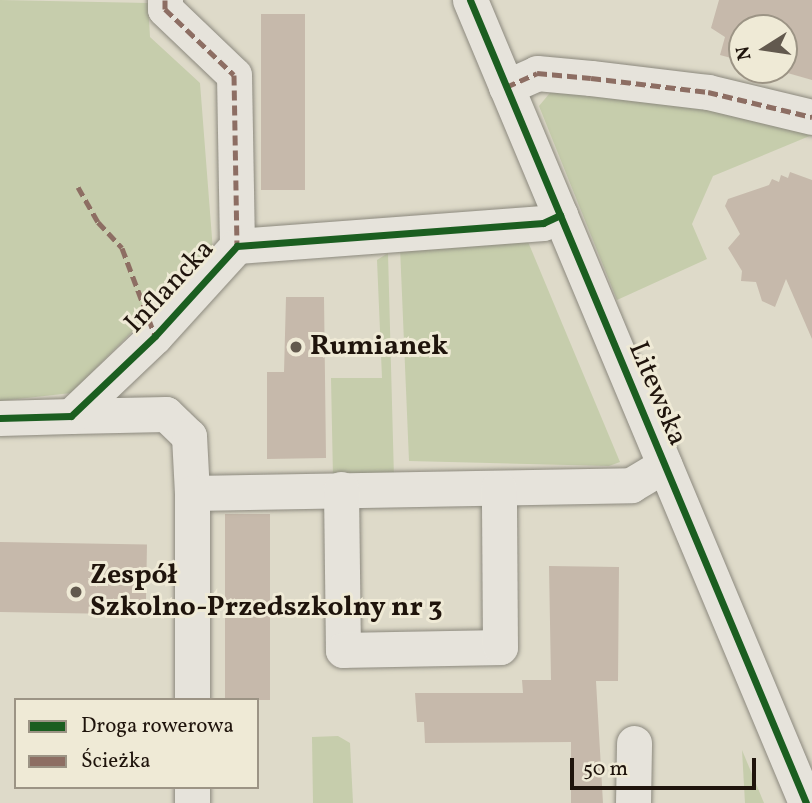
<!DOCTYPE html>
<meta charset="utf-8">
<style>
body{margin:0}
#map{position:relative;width:812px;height:803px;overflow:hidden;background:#dedac9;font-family:Vollkorn,serif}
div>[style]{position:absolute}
.green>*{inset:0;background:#c6cdac}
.building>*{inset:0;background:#c6b9ab;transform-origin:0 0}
.roads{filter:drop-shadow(0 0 2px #8c897e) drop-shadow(0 0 2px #8c897e)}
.minor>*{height:35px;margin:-17.5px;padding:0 17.5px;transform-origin:17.5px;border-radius:17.5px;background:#e6e3db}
.quiet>*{height:5px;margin-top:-2.5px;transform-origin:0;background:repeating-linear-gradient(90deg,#8d6e63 0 10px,transparent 0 15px)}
.cycleway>*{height:7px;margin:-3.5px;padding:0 3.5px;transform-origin:3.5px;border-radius:3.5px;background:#1b5e20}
.dots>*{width:19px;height:19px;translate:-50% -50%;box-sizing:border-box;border:4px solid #efead6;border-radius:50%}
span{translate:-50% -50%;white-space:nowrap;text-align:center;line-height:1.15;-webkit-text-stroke:6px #efead6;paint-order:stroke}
.street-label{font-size:28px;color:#1f140c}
.poi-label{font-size:28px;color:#1f140c;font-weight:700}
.left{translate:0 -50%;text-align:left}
.legend{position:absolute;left:14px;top:698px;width:245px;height:91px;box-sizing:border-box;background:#efead6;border:2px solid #9c9485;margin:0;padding:9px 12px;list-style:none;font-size:21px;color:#1f140c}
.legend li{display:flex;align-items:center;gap:14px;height:35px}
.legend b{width:35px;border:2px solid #9c9485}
.north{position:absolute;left:728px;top:14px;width:70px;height:70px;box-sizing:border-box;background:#efead6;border:2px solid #9c9485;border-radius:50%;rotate:258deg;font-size:19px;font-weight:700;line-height:28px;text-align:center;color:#1f140c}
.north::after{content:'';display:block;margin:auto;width:24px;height:32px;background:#62594e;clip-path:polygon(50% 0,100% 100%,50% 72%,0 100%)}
.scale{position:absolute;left:570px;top:758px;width:186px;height:32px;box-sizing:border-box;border:4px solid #1f140c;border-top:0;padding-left:9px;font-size:21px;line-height:24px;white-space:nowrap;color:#1f140c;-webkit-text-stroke:5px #efead6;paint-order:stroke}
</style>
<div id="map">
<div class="green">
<i style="clip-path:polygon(0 0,148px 3px,150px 37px,200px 83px,213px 251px,71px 393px,0 401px)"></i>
<i style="clip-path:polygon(554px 88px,703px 104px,812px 129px,812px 135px,713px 176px,692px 224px,707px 259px,617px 300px,539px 106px)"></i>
<i style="clip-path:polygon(526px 237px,620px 462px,609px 466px,409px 461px,400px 247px)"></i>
<i style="clip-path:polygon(388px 253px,394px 478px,333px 478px,331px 378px,382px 378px,377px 260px)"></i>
<i style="clip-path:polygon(338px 736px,350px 743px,353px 803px,313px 803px,312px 737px)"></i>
<i style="clip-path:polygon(742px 750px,764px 803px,745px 803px)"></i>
</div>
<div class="building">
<i style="clip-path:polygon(719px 0,812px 0,812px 80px,784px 72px,784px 28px,742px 28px,742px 61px,720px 55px,725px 37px,711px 28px)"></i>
<i style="left:261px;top:14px;width:44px;height:176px"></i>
<i style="clip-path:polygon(790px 172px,812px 180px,812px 339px,786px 279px,775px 307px,762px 301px,756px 282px,741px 281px,742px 271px,728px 248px,740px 234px,725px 206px,728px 199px,769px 185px,772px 179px,779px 182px,781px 175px,788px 178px)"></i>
<i style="clip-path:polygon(286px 297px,324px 297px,326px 458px,267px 459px,267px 372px,284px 372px)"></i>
<i style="left:225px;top:514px;width:45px;height:186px"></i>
<i style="left:0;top:542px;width:147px;height:70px;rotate:1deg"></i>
<i style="clip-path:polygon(549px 566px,619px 567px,618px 681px,596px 681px,603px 803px,571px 803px,571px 742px,425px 743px,424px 722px,417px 722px,415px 693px,523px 693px,522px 680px,551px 680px)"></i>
</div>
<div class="roads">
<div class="minor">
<i style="left:165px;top:0;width:9px;rotate:90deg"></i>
<i style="left:165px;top:9px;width:95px;rotate:43.7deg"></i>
<i style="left:234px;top:75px;width:171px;rotate:89deg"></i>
<i style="left:470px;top:0;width:870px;rotate:67.29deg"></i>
<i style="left:506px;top:87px;width:34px;rotate:-24deg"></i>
<i style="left:537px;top:73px;width:54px;rotate:5.3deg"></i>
<i style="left:591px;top:78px;width:118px;rotate:6.8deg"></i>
<i style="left:708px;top:92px;width:107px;rotate:13.5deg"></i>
<i style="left:71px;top:416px;width:95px;rotate:-1.2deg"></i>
<i style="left:166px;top:414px;width:32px;rotate:44deg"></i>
<i style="left:189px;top:436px;width:57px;rotate:87deg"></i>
<i style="left:192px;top:493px;width:439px;rotate:-1deg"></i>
<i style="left:631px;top:485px;width:39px;rotate:-31deg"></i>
<i style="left:0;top:418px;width:71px;rotate:-1.6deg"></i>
<i style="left:71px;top:416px;width:116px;rotate:-43.6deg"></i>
<i style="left:155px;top:336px;width:122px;rotate:-47.7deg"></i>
<i style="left:237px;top:246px;width:307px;rotate:-4.3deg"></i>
<i style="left:543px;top:223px;width:19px;rotate:-25deg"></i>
<i style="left:341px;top:489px;width:161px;rotate:89.3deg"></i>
<i style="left:343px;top:650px;width:157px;rotate:-1.1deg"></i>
<i style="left:500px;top:647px;width:159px;rotate:-90.4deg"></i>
<i style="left:192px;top:493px;width:207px;rotate:90deg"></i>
<i style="left:192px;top:787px;width:16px;rotate:90deg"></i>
<i style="left:633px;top:803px;width:60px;rotate:-89deg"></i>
</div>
</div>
<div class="quiet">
<i style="left:165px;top:0;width:9px;rotate:90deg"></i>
<i style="left:165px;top:9px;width:95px;rotate:43.7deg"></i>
<i style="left:234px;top:75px;width:171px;rotate:89deg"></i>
<i style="left:506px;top:87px;width:34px;rotate:-24deg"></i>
<i style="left:537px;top:73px;width:54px;rotate:5.3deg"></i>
<i style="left:591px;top:78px;width:118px;rotate:6.8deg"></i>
<i style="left:708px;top:92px;width:107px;rotate:13.5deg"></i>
<i style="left:78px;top:187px;width:40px;rotate:60.3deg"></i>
<i style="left:98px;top:222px;width:35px;rotate:47deg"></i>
<i style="left:122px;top:248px;width:94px;rotate:69.4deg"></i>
</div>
<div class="cycleway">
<i style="left:470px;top:0;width:870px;rotate:67.29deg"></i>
<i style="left:0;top:418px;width:71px;rotate:-1.6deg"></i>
<i style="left:71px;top:416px;width:116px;rotate:-43.6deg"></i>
<i style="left:155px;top:336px;width:122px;rotate:-47.7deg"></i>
<i style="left:237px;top:246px;width:307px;rotate:-4.3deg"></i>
<i style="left:543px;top:223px;width:19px;rotate:-25deg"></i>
</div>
<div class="dots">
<i style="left:296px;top:347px;background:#62594e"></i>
<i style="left:76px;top:592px;background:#62594e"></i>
</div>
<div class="street-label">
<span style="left:170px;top:287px;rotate:-47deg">Inflancka</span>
<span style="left:657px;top:394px;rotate:67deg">Litewska</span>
</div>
<div class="poi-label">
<span class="left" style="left:310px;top:347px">Rumianek</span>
<span class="left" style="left:90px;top:592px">Zespół<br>Szkolno-Przedszkolny nr 3</span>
</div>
<ul class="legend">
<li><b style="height:9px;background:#1b5e20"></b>Droga rowerowa</li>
<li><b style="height:9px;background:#8d6e63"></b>Ścieżka</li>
</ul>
<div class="north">N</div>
<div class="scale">50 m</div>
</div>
